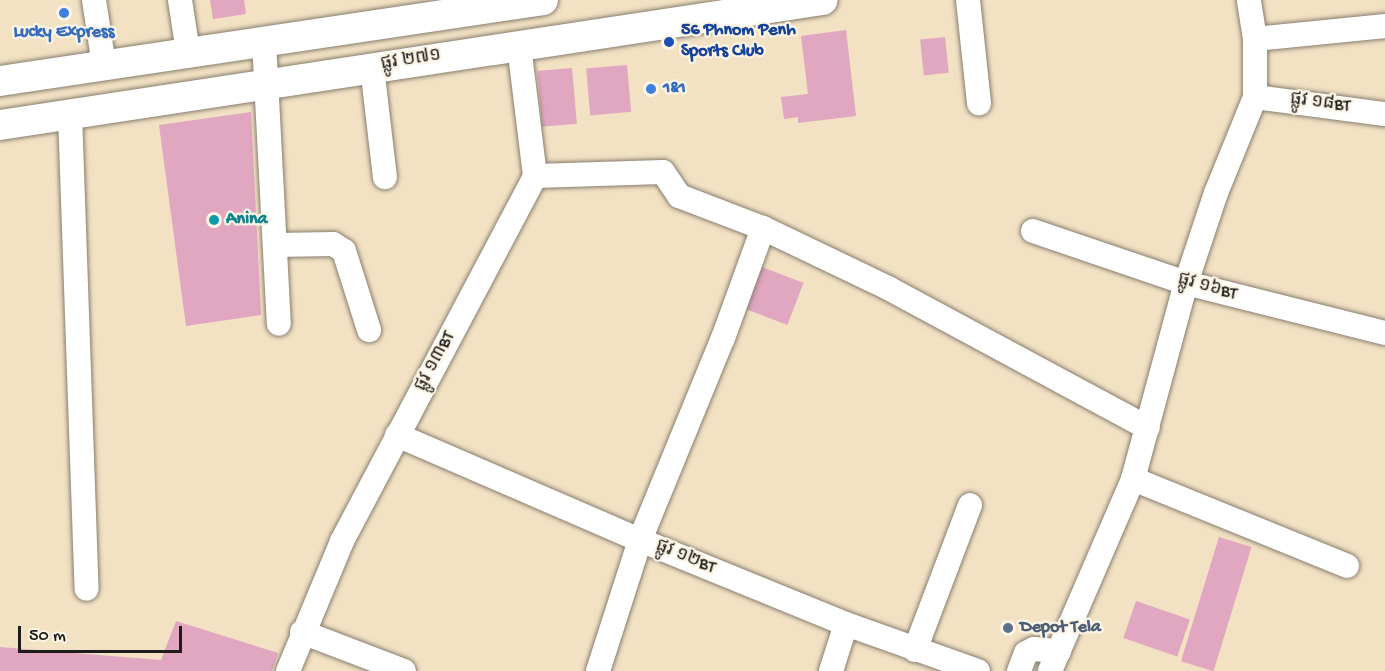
<!DOCTYPE html>
<meta charset="utf-8">
<style>
body{margin:0}
#map{position:relative;width:1385px;height:671px;overflow:hidden;background:#f2e1c3;font-family:"Gochi Hand","Noto Sans Khmer",sans-serif}
div>[style]{position:absolute}
.building>*{inset:0;background:#e1a6c0;transform-origin:0 0}
.roads{filter:drop-shadow(0 0 2px #877e70) drop-shadow(0 0 2px #877e70)}
.minor>*{height:24px;margin:-12px;padding:0 12px;transform-origin:12px;border-radius:12px;background:#fff}
.major>*{height:30px;margin:-15px;padding:0 15px;transform-origin:15px;border-radius:15px;background:#fff}
.dots>*{width:16px;height:16px;translate:-50% -50%;box-sizing:border-box;border:3px solid #fcf5e5;border-radius:50%}
span{translate:-50% -50%;white-space:nowrap;text-align:center;line-height:1.15;-webkit-text-stroke:4.5px #fcf5e5;paint-order:stroke}
.transit-label{font-size:18px;color:#164399;font-weight:700}
.left{translate:0 -50%;text-align:left}
.shop-label{font-size:18px;color:#366cbe;font-weight:700}
.street-label{font-size:18px;color:#1c1c1c}
.culture-label{font-size:18px;color:#0d838f;font-weight:700}
.service-label{font-size:18px;color:#4e5e75;font-weight:700}
.scale{position:absolute;left:18px;top:626px;width:164px;height:27px;box-sizing:border-box;border:3px solid #1c1c1c;border-top:0;padding-left:8px;font-size:18px;line-height:21px;white-space:nowrap;color:#1c1c1c;-webkit-text-stroke:4px #fcf5e5;paint-order:stroke}
</style>
<div id="map">
<div class="building">
<i style="clip-path:polygon(210px 0,244px 0,246px 14px,213px 19px)"></i>
<i style="clip-path:polygon(846px 30px,856px 116px,798px 123px,798px 117px,784px 119px,781px 97px,808px 94px,801px 36px)"></i>
<i style="left:945px;top:37px;width:36px;height:25px;rotate:84deg"></i>
<i style="left:627px;top:65px;width:47px;height:41px;rotate:85deg"></i>
<i style="left:572px;top:68px;width:56px;height:35px;rotate:85deg"></i>
<i style="clip-path:polygon(251px 112px,261px 315px,186px 326px,159px 125px)"></i>
<i style="left:754px;top:264px;width:53px;height:45px;rotate:21deg"></i>
<i style="left:1219px;top:537px;width:34px;height:130px;rotate:17deg"></i>
<i style="left:1136px;top:601px;width:57px;height:39px;rotate:19deg"></i>
<i style="clip-path:polygon(176px 621px,278px 653px,272px 671px,0 671px,0 647px,161px 660px)"></i>
</div>
<div class="roads">
<div class="minor">
<i style="left:94px;top:0;width:66px;rotate:81.3deg"></i>
<i style="left:180px;top:0;width:53px;rotate:81.3deg"></i>
<i style="left:968px;top:0;width:104px;rotate:83.9deg"></i>
<i style="left:1255px;top:39px;width:131px;rotate:-5.7deg"></i>
<i style="left:264px;top:41px;width:283px;rotate:87deg"></i>
<i style="left:372px;top:67px;width:111px;rotate:83.3deg"></i>
<i style="left:1255px;top:97px;width:131px;rotate:7.5deg"></i>
<i style="left:70px;top:114px;width:475px;rotate:88deg"></i>
<i style="left:535px;top:176px;width:128px;rotate:-1.8deg"></i>
<i style="left:663px;top:172px;width:29px;rotate:56deg"></i>
<i style="left:679px;top:196px;width:90px;rotate:20.9deg"></i>
<i style="left:763px;top:228px;width:139px;rotate:25.6deg"></i>
<i style="left:888px;top:288px;width:295px;rotate:28.3deg"></i>
<i style="left:1033px;top:231px;width:162px;rotate:18.8deg"></i>
<i style="left:1186px;top:283px;width:205px;rotate:14.1deg"></i>
<i style="left:276px;top:245px;width:57px;rotate:-1deg"></i>
<i style="left:333px;top:244px;width:13px;rotate:32deg"></i>
<i style="left:344px;top:251px;width:83px;rotate:72.4deg"></i>
<i style="left:397px;top:435px;width:265px;rotate:23.4deg"></i>
<i style="left:640px;top:540px;width:222px;rotate:22.2deg"></i>
<i style="left:846px;top:624px;width:140px;rotate:19.6deg"></i>
<i style="left:1133px;top:479px;width:231px;rotate:22.1deg"></i>
<i style="left:302px;top:632px;width:109px;rotate:20.9deg"></i>
<i style="left:915px;top:650px;width:155px;rotate:-69.2deg"></i>
<i style="left:288px;top:671px;width:141px;rotate:-67.4deg"></i>
<i style="left:342px;top:541px;width:413px;rotate:-62.1deg"></i>
<i style="left:535px;top:176px;width:132px;rotate:-97deg"></i>
<i style="left:598px;top:671px;width:138px;rotate:-72.2deg"></i>
<i style="left:640px;top:540px;width:218px;rotate:-67.7deg"></i>
<i style="left:723px;top:338px;width:117px;rotate:-70deg"></i>
<i style="left:831px;top:671px;width:49px;rotate:-72.3deg"></i>
<i style="left:1019px;top:671px;width:19px;rotate:-69deg"></i>
<i style="left:1026px;top:653px;width:9px;rotate:-27deg"></i>
<i style="left:1034px;top:649px;width:25px;rotate:5deg"></i>
<i style="left:1050px;top:671px;width:209px;rotate:-66.6deg"></i>
<i style="left:1133px;top:479px;width:203px;rotate:-74.9deg"></i>
<i style="left:1186px;top:283px;width:95px;rotate:-71.6deg"></i>
<i style="left:1216px;top:193px;width:104px;rotate:-67.9deg"></i>
<i style="left:1255px;top:97px;width:58px;rotate:-90deg"></i>
<i style="left:1255px;top:39px;width:39px;rotate:-99deg"></i>
</div>
<div class="major">
<i style="left:0;top:81px;width:549px;rotate:-8.48deg"></i>
<i style="left:0;top:125px;width:832px;rotate:-8.64deg"></i>
</div>
</div>
<div class="dots">
<i style="left:64px;top:13px;background:#3f7fe0"></i>
<i style="left:669px;top:42px;background:#1a4fb4"></i>
<i style="left:651px;top:89px;background:#3f7fe0"></i>
<i style="left:214px;top:220px;background:#0f9aa8"></i>
<i style="left:1008px;top:628px;background:#5c6f8a"></i>
</div>
<div class="transit-label">
<span class="left" style="left:681px;top:42px">56 Phnom Penh<br>Sports Club</span>
</div>
<div class="shop-label">
<span style="left:64px;top:33px">Lucky Express</span>
<span class="left" style="left:663px;top:89px">1&amp;1</span>
</div>
<div class="street-label">
<span style="left:411px;top:61px;rotate:-9deg">ផ្លូវ ២៧១</span>
<span style="left:1320px;top:104px;rotate:7deg">ផ្លូវ ១៨BT</span>
<span style="left:1207px;top:288px;rotate:15deg">ផ្លូវ ១៦BT</span>
<span style="left:436px;top:362px;rotate:-62deg">ផ្លូវ ១៣BT</span>
<span style="left:685px;top:558px;rotate:22deg">ផ្លូវ ១២BT</span>
</div>
<div class="culture-label">
<span class="left" style="left:226px;top:220px">Anina</span>
</div>
<div class="service-label">
<span class="left" style="left:1020px;top:628px">Depot Tela</span>
</div>
<div class="scale">50 m</div>
</div>
